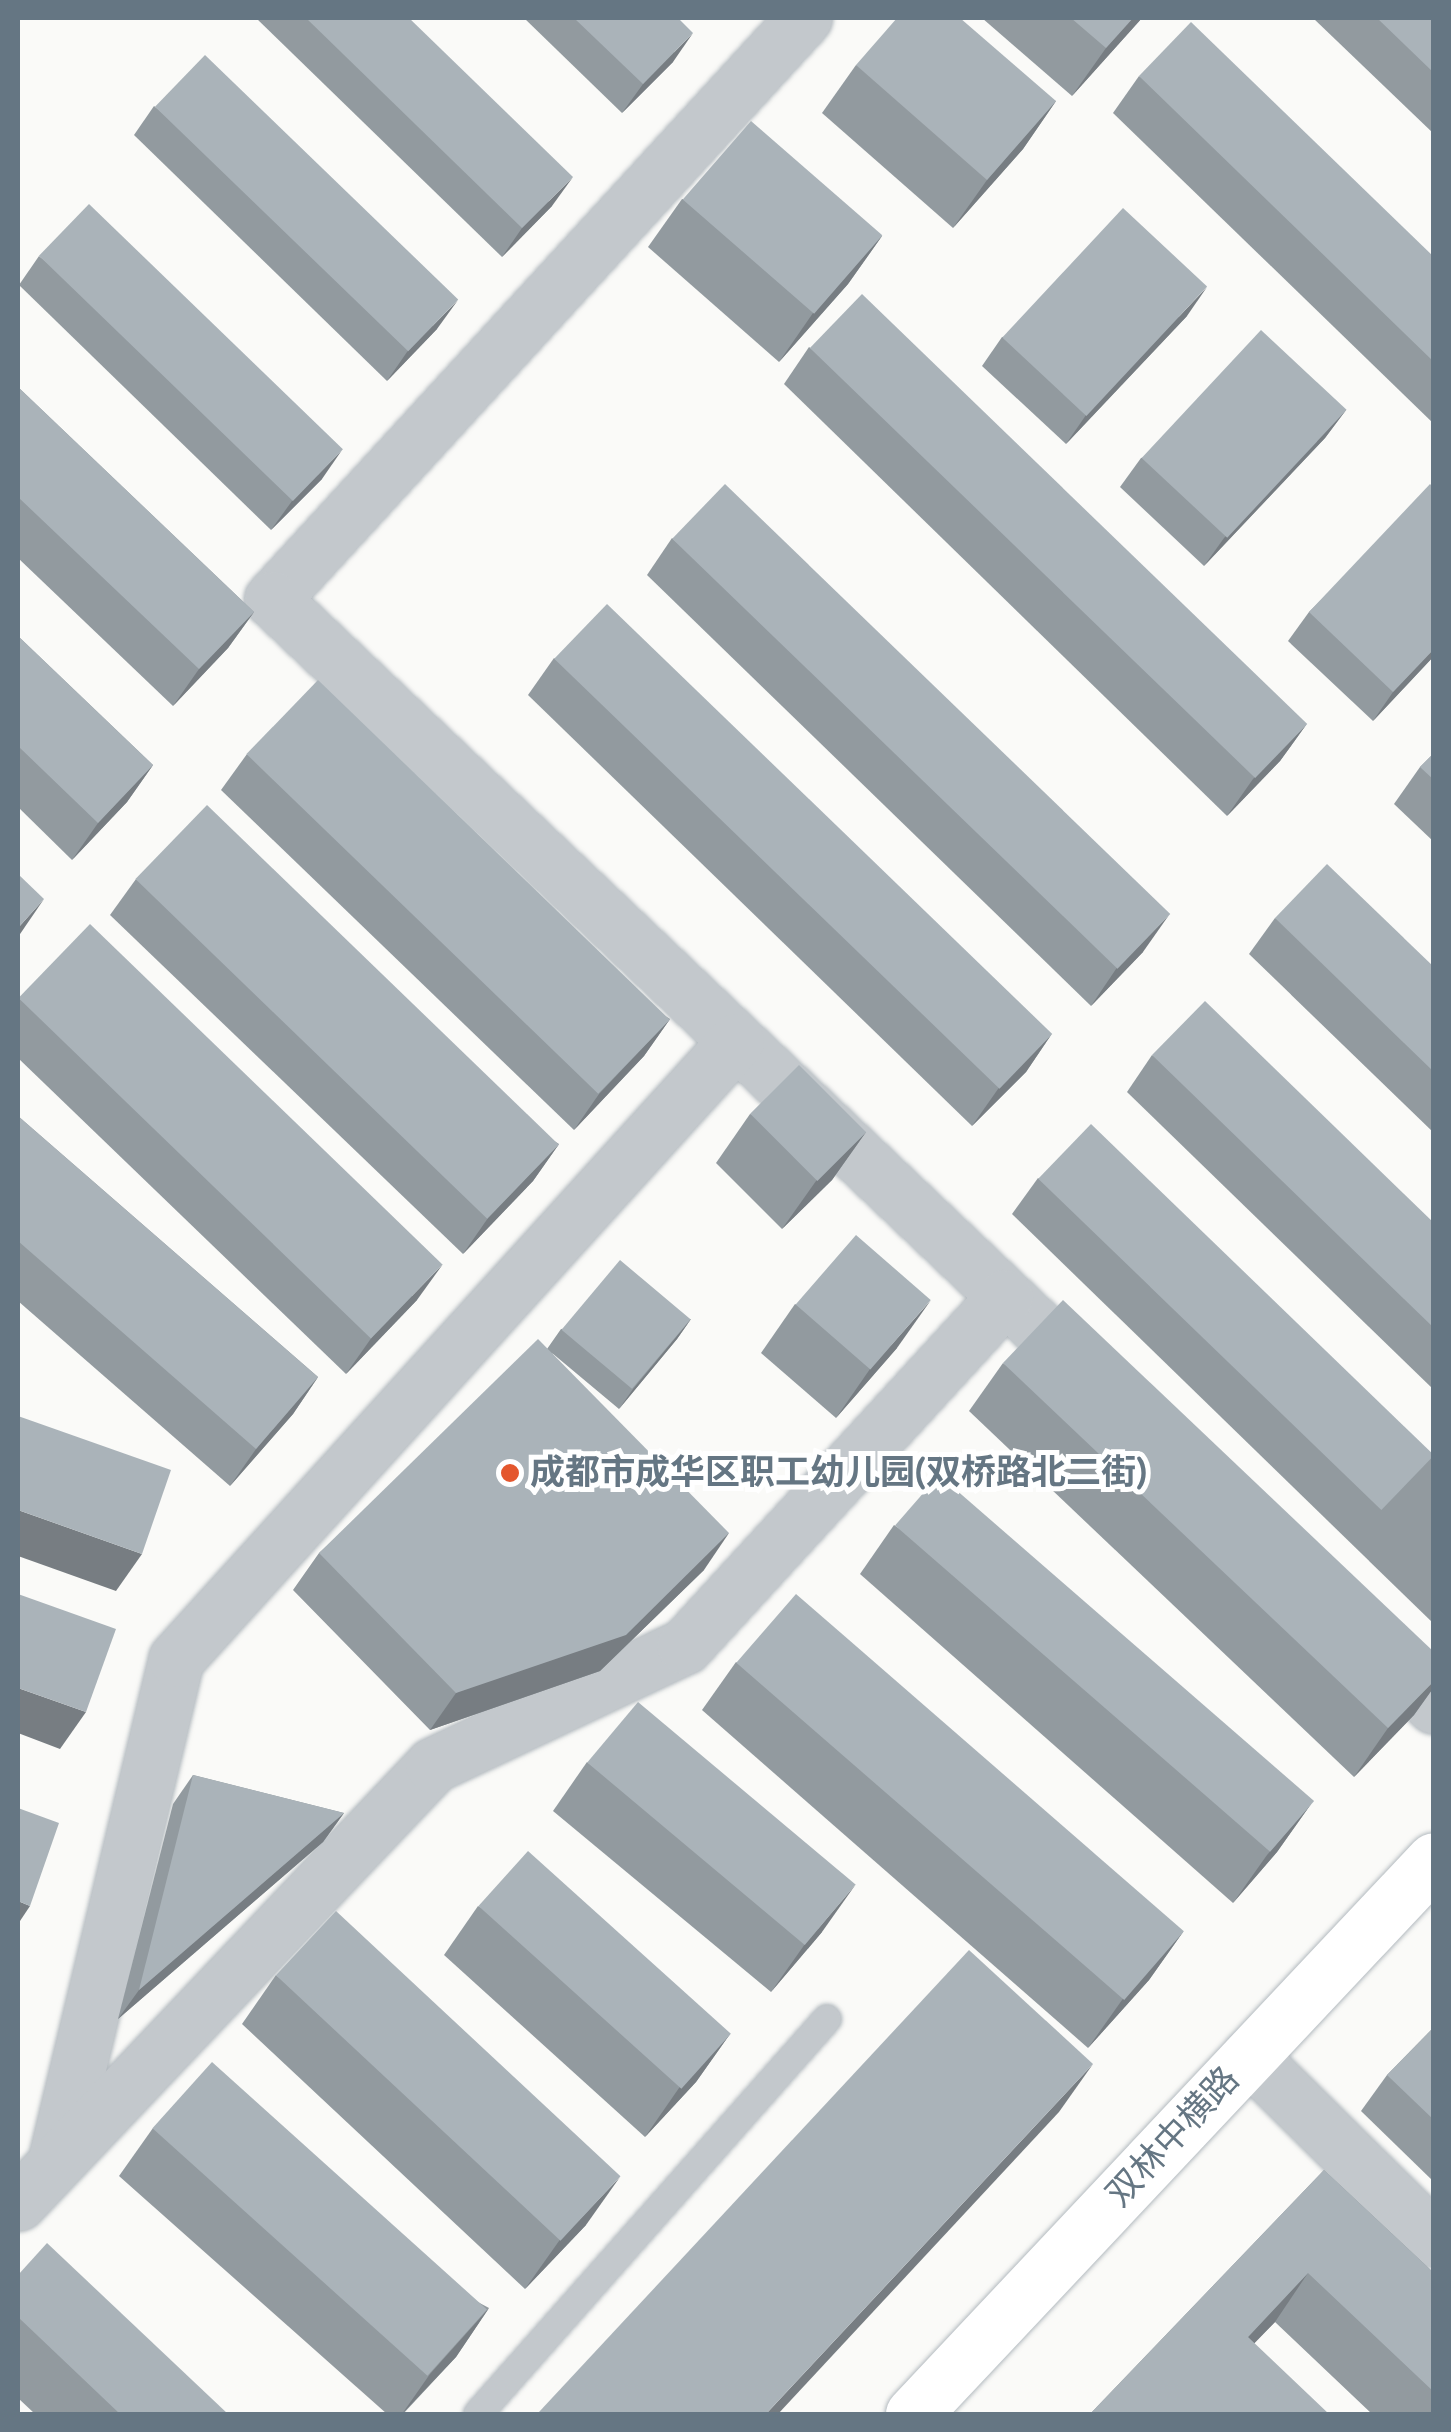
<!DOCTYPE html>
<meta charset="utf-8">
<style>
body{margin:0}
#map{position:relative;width:1451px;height:2432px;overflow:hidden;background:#fafaf8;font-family:"Varela Round","Noto Sans SC",sans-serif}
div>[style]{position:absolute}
.roads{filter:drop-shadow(0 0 2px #b3babf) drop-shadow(0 0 2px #b3babf)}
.lane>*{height:28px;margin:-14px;padding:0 14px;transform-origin:14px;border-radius:14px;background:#c3c8cc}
.street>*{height:55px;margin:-27.5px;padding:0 27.5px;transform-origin:27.5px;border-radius:27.5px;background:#c3c8cc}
.secondary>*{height:55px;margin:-27.5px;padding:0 27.5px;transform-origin:27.5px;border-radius:27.5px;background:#fff}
.wall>*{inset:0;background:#929a9f}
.shaded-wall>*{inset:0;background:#777d82}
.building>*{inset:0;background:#aab3b9;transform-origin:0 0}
.dots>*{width:28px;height:28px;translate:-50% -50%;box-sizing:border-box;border:5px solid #fff;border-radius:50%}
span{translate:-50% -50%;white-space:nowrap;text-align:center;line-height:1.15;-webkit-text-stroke:10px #fff;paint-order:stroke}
.poi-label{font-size:35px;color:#657683;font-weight:700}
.left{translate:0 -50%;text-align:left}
.street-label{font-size:35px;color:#657683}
.frame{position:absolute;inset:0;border:20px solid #657683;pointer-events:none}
</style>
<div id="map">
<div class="roads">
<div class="lane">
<i style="left:478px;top:2414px;width:527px;rotate:-48.54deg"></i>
</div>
<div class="street">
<i style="left:804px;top:18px;width:788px;rotate:132.48deg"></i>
<i style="left:272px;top:599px;width:1129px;rotate:43.56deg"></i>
<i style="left:1373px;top:1647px;width:85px;rotate:44deg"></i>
<i style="left:1249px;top:2056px;width:260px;rotate:44.7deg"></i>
<i style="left:56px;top:2159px;width:514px;rotate:-76.5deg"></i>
<i style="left:176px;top:1659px;width:834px;rotate:-47.82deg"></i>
<i style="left:18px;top:2203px;width:603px;rotate:-46.54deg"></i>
<i style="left:433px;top:1765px;width:279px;rotate:-25.3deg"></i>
<i style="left:685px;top:1646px;width:473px;rotate:-47.5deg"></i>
</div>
<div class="secondary">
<i style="left:913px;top:2414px;width:760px;rotate:-46.76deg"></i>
</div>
</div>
<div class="wall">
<i style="clip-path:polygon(256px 18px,409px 18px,552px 206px,502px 257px)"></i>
<i style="clip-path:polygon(524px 18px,678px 18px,673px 62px,622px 113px)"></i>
<i style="clip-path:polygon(982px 18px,1142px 18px,1072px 96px)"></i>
<i style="clip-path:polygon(1313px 18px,1434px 18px,1434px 134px)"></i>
<i style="clip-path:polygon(856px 65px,1056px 101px,1023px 149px,953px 228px,822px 113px)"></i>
<i style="clip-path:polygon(1139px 76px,1434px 257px,1434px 424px,1113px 113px)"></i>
<i style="clip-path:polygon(154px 106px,437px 329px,387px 381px,134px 135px)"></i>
<i style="clip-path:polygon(682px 199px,882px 236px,848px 284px,779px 362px,648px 247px)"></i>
<i style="clip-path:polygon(39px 256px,322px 479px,271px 530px,19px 285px)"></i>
<i style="clip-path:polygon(1187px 316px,1066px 444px,982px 366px,1002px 337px)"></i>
<i style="clip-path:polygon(809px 347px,1306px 725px,1280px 761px,1227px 816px,784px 384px)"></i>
<i style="clip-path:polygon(18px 387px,254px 612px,228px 648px,173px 706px,18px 558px)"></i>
<i style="clip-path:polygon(1346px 410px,1325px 438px,1204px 566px,1120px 487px,1141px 458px)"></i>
<i style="clip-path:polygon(1434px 488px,1434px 656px,1373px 721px,1288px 641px,1309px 612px)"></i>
<i style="clip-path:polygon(672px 538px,1143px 952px,1091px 1006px,647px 575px)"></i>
<i style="clip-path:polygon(18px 636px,153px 765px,127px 802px,72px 860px,18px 807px)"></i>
<i style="clip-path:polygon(554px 658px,1051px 1035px,1026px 1072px,972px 1126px,528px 695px)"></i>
<i style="clip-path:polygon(1434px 753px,1434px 842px,1394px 804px,1420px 767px)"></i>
<i style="clip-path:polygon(247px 754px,670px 1019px,644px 1056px,574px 1130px,221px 790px)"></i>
<i style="clip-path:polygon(136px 879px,559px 1144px,533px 1181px,463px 1254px,110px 915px)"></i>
<i style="clip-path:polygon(1275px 918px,1434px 967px,1434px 1133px,1249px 954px)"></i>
<i style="clip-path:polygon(19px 998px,417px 1300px,346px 1374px,18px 1058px)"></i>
<i style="clip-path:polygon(1152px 1055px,1434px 1223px,1434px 1390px,1127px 1092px)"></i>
<i style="clip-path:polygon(750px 1114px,866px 1132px,832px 1180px,782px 1229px,716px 1163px)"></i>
<i style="clip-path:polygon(18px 1116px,318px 1377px,293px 1414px,230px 1486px,18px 1301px)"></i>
<i style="clip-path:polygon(1038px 1178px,1434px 1456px,1434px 1624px,1012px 1214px)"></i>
<i style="clip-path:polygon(795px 1304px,897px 1348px,836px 1418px,761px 1353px)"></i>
<i style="clip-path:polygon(691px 1319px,677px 1339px,619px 1409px,552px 1353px,704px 1570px,600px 1671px,430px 1730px,293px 1590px,319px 1553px,547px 1349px,561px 1329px)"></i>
<i style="clip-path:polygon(1003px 1363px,1434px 1652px,1434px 1687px,1414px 1715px,1354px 1777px,969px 1411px)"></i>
<i style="clip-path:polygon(894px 1525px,1311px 1804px,1277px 1852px,1233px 1903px,860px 1574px)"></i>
<i style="clip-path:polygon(736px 1662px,1183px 1932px,1149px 1980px,1088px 2048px,702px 1710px)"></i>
<i style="clip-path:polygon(587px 1762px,822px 1932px,771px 1992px,553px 1811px)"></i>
<i style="clip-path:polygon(193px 1775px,344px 1813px,323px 1842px,118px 2019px,173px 1804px)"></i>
<i style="clip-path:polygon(478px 1906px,730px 2034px,696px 2082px,645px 2137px,444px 1955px)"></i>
<i style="clip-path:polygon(276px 1975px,586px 2225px,525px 2289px,242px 2024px)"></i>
<i style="clip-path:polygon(1434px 2027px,1434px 2182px,1361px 2111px,1387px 2075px)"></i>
<i style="clip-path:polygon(153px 2128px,489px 2308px,456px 2357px,403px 2414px,387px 2414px,119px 2176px)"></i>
<i style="clip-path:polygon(1324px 2170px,1434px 2273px,1434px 2414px,1372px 2414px,1275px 2322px,1254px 2343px,1090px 2414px)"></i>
<i style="clip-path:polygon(18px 2275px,228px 2414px,35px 2414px,18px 2398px)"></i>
</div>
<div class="shaded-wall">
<i style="clip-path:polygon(1133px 18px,1142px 18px,1072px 96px,1106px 48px)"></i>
<i style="clip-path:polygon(693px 33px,673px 62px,622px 113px,643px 84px)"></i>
<i style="clip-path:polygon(1056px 101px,1023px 149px,953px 228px,987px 180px)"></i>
<i style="clip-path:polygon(573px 177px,552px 206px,502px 257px,522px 228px)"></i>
<i style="clip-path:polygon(882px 236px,848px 284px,779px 362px,813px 313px)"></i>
<i style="clip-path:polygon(1207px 287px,1187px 316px,1066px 444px,1086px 415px)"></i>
<i style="clip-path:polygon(458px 300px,437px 329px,387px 381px,407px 352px)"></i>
<i style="clip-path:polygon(1346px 410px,1325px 438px,1204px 566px,1224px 538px)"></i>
<i style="clip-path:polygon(342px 450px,322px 479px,271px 530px,292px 501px)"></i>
<i style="clip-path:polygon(254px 612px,228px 648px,173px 706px,199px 669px)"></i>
<i style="clip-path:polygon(1434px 649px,1434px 656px,1373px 721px,1393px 692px)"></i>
<i style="clip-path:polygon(1306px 725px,1280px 761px,1227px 816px,1253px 779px)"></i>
<i style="clip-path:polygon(153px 765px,127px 802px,72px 860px,98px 823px)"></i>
<i style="clip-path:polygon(44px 899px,18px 937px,18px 928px)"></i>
<i style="clip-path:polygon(1169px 915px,1143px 952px,1091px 1006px,1116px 969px)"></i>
<i style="clip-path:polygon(670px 1019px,644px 1056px,574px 1130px,599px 1094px)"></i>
<i style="clip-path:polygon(1051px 1035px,1026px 1072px,972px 1126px,998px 1089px)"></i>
<i style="clip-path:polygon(866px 1132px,832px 1180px,782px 1229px,816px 1181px)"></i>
<i style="clip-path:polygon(559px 1144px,533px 1181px,463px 1254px,488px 1218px)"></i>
<i style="clip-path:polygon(443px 1264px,417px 1300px,346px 1374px,372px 1337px)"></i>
<i style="clip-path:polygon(931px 1300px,897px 1348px,836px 1418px,870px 1369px)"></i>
<i style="clip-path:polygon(691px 1319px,677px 1339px,619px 1409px,633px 1389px)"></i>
<i style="clip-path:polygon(318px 1377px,293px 1414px,230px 1486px,256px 1449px)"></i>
<i style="clip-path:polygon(18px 1510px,142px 1554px,116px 1591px,18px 1556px)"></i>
<i style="clip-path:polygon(729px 1533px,704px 1570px,600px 1671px,430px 1730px,456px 1693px)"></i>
<i style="clip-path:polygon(1434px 1681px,1434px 1687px,1414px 1715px,1354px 1777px,1388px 1728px)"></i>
<i style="clip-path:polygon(18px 1688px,86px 1712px,60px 1749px,18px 1733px)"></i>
<i style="clip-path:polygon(1311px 1804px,1277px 1852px,1233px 1903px,1267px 1855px)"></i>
<i style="clip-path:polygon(344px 1813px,323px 1842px,118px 2019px,139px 1990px)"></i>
<i style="clip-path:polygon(856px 1884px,822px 1932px,771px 1992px,805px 1944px)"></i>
<i style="clip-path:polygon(18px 1901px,30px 1906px,18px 1924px)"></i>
<i style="clip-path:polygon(1183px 1932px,1149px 1980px,1088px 2048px,1122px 2000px)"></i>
<i style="clip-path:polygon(730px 2034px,696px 2082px,645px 2137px,679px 2088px)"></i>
<i style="clip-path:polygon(1093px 2064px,1059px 2112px,778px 2414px,766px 2414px)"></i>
<i style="clip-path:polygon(620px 2177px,586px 2225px,525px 2289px,559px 2241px)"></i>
<i style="clip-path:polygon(1308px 2273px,1275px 2322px,1214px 2385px,1248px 2337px)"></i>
<i style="clip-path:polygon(489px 2308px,456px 2357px,402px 2414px,430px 2374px)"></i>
</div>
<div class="building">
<i style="clip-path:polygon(306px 18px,409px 18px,573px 177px,522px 228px)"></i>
<i style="clip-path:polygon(574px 18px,678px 18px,693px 33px,643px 84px)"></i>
<i style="clip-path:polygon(897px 18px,960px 18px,1056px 101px,987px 180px,856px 65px)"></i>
<i style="clip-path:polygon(1071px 18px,1133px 18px,1106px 48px)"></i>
<i style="clip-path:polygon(1377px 18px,1434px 18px,1434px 73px)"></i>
<i style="clip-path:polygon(1191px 22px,1434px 257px,1434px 362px,1139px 76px)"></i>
<i style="left:205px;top:55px;width:352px;height:72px;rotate:44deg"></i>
<i style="left:751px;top:121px;width:174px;height:104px;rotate:41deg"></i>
<i style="left:89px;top:204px;width:353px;height:72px;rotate:44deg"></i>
<i style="left:1123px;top:208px;width:115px;height:177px;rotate:43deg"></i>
<i style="left:862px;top:294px;width:619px;height:75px;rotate:44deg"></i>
<i style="left:1261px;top:330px;width:117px;height:175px;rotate:43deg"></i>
<i style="clip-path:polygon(18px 387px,254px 612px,199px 669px,18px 497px)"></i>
<i style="left:725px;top:484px;width:619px;height:76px;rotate:44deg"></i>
<i style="clip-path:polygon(1430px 484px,1434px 488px,1434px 649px,1393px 692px,1309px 612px)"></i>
<i style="left:607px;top:604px;width:619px;height:76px;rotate:44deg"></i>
<i style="clip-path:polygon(18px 636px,153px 765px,98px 823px,18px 746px)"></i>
<i style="left:318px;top:680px;width:489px;height:103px;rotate:44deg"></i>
<i style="clip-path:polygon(1434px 753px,1434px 780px,1420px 767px)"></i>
<i style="left:207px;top:805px;width:489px;height:103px;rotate:44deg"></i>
<i style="clip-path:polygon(1327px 864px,1434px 967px,1434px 1072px,1275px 918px)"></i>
<i style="clip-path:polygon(18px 874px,44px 899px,18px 928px)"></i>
<i style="left:90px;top:924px;width:490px;height:103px;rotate:44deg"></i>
<i style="clip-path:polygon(1205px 1001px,1434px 1223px,1434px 1328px,1152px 1055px)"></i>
<i style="left:799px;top:1065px;width:95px;height:69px;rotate:45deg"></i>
<i style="clip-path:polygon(18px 1116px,318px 1377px,256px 1449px,18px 1241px)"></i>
<i style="left:1091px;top:1124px;width:477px;height:76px;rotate:44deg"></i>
<i style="left:856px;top:1235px;width:99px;height:92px;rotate:41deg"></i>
<i style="left:620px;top:1260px;width:92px;height:91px;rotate:40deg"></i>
<i style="clip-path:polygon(1063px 1300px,1434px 1652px,1434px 1681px,1388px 1728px,1003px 1363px)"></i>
<i style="clip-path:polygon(538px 1339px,729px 1533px,626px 1635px,456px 1693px,319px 1553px)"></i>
<i style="clip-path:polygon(18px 1416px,171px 1470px,142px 1554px,18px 1510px)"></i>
<i style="left:939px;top:1475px;width:497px;height:67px;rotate:41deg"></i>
<i style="clip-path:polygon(18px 1594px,116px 1629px,86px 1712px,18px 1688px)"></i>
<i style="left:796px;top:1594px;width:514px;height:91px;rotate:41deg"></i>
<i style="left:638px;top:1702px;width:284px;height:79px;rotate:40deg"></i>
<i style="clip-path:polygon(193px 1775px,344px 1813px,139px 1990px)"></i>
<i style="clip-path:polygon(18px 1808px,59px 1823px,30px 1906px,18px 1901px)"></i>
<i style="left:528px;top:1851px;width:273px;height:74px;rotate:42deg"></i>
<i style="left:336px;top:1911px;width:389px;height:88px;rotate:43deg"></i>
<i style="clip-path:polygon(969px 1950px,1093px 2064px,766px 2414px,541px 2414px,539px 2412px)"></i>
<i style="clip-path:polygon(1434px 2027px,1434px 2120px,1387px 2075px)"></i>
<i style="left:212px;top:2062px;width:370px;height:89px;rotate:42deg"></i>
<i style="clip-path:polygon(1324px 2170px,1434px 2273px,1434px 2392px,1308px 2273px,1248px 2337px,1329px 2414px,1090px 2414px)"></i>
<i style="clip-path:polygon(47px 2243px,228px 2414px,120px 2414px,18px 2317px,18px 2275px)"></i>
</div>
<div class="dots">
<i style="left:510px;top:1473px;background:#e4572e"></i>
</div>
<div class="poi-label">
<span class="left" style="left:530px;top:1473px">成都市成华区职工幼儿园(双桥路北二街)</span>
</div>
<div class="street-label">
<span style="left:1173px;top:2137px;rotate:-47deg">双林中横路</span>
</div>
<div class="frame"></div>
</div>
